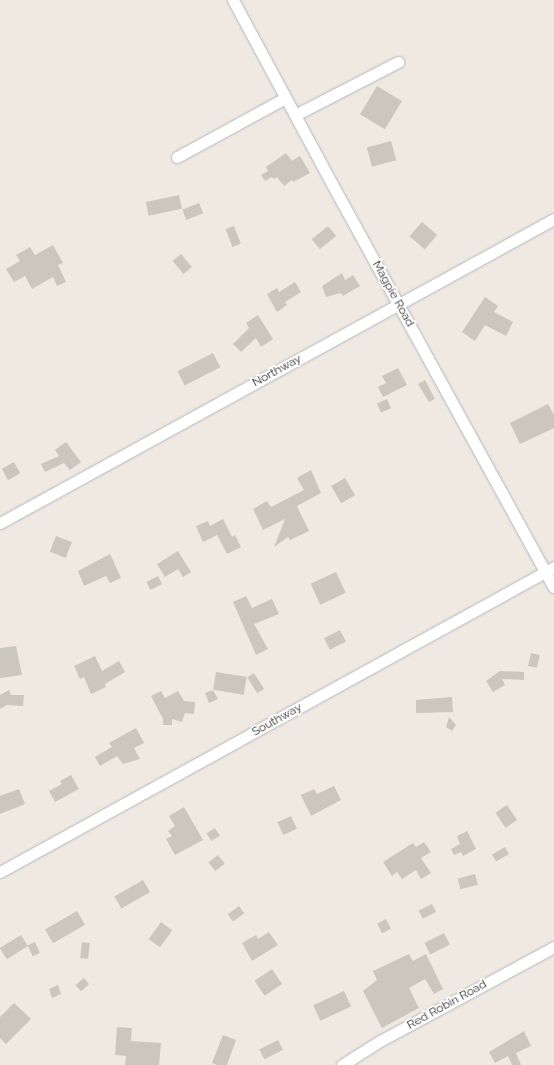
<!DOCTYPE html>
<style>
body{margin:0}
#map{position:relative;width:554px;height:1065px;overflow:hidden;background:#efe9e1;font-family:Raleway,sans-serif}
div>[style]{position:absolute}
.building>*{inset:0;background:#cbc7bf;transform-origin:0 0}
.roads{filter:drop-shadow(0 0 1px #b4b7c1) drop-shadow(0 0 1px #b4b7c1)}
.minor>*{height:11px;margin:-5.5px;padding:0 5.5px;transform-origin:5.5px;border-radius:5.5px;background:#fff}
span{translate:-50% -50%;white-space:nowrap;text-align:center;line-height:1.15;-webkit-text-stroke:3.5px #fff;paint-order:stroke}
.street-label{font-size:12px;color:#2e2e2e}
</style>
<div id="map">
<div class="building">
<i style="left:377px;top:86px;width:29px;height:33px;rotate:31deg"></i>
<i style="left:391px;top:141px;width:20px;height:25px;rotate:75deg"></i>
<i style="clip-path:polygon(286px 153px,292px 161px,300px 156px,310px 173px,293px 182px,292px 180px,284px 186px,277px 177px,274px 179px,272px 177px,265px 181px,261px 175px,268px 171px,266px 167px)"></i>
<i style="left:179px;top:195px;width:14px;height:34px;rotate:78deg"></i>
<i style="left:199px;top:203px;width:11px;height:18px;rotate:68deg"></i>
<i style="left:422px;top:222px;width:20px;height:19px;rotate:41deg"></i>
<i style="left:234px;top:226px;width:19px;height:9px;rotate:69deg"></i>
<i style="left:328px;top:226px;width:13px;height:21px;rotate:51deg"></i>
<i style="clip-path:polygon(53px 245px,63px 263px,58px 265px,66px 282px,57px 286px,53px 277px,32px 289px,25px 276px,14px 282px,6px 269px,20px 261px,16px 255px,30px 247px,35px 255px)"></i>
<i style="left:181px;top:254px;width:17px;height:11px;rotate:50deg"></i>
<i style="clip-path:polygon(342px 273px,345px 280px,353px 275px,360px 286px,343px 296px,341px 293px,326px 297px,322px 286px)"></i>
<i style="clip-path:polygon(295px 282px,301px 292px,285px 302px,287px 305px,277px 312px,267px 294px,277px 288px,279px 292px)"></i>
<i style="clip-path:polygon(485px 297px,498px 306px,494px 312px,513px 322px,506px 336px,485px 325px,475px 341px,462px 332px)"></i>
<i style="clip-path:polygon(258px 315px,273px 339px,261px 347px,256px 338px,241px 352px,233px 344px,249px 328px,246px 323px)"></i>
<i style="left:213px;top:353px;width:16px;height:40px;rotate:63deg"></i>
<i style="clip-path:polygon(398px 368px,407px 385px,383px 397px,378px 387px,386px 383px,382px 376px)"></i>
<i style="clip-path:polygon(425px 380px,435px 399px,429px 402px,418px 384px)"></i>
<i style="left:387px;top:399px;width:10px;height:11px;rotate:66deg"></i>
<i style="clip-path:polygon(548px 404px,554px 415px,554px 428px,520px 444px,510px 423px)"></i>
<i style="clip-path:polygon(66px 442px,81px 462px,70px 470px,64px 463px,45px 472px,41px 464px,59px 456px,55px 450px)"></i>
<i style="left:14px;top:462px;width:13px;height:14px;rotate:61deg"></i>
<i style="clip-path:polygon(311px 470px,321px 493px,297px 506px,309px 531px,290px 540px,288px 537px,274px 547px,285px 519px,263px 530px,253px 509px,267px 501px,271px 507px,304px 490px,297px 478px)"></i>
<i style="left:345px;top:478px;width:20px;height:16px;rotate:60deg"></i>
<i style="clip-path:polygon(223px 519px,232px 537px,235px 535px,241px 547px,227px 554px,217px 535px,203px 542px,196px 526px,208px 521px,210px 526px)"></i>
<i style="left:56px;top:536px;width:17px;height:17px;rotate:21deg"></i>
<i style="clip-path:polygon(178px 551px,191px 572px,183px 577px,178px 569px,165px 577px,157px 564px)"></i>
<i style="clip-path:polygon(110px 554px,121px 578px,110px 583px,106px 576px,84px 586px,78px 571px)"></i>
<i style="left:336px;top:572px;width:23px;height:28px;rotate:65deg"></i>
<i style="left:158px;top:576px;width:9px;height:13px;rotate:63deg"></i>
<i style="clip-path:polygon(246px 596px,252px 608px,272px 599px,279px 614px,254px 624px,268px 649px,256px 655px,233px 602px)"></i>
<i style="left:340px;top:630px;width:13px;height:18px;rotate:63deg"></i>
<i style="clip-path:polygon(16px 646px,22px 675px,0 678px,0 648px)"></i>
<i style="left:531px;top:653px;width:9px;height:13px;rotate:13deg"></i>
<i style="clip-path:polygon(95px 656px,102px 671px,119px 661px,125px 672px,105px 684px,106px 687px,91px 694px,84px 677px,80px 679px,74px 666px)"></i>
<i style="clip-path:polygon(500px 671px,524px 672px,524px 680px,502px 679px,505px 685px,493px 692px,486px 681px)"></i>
<i style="left:216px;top:672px;width:31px;height:18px;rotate:9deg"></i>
<i style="left:254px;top:673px;width:19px;height:8px;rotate:58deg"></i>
<i style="clip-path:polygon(9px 690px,11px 695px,24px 695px,23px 706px,7px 705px,0 709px,0 695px)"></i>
<i style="clip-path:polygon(213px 690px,218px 699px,209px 703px,205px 693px)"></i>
<i style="clip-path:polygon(161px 691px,165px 698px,178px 691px,184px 701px,195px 702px,194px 714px,185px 713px,182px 722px,172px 719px,172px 725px,163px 725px,163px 719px,151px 696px)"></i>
<i style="clip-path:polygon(452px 697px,453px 712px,416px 713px,416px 700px)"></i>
<i style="clip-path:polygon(449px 717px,456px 725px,452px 731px,446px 727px)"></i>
<i style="clip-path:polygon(136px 728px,144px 743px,134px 748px,140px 759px,123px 764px,117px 756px,100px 766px,95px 757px,112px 747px,109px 743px)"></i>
<i style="clip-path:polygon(71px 775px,79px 789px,55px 802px,49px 791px,62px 784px,60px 781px)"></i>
<i style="clip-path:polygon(334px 786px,341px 800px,311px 816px,301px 795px,314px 789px,317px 794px)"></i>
<i style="clip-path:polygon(19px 789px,25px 804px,0 814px,0 796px)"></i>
<i style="left:507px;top:805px;width:18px;height:14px;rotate:56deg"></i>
<i style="clip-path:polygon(184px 807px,203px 840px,175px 855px,166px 839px,172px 836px,168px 831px,175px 826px,169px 816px)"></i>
<i style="left:291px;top:816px;width:14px;height:15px;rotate:65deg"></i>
<i style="left:215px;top:828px;width:9px;height:10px;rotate:58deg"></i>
<i style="clip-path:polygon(467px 831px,476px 849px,463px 856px,461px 852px,454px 855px,451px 849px,460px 844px,457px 836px)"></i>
<i style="clip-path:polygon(424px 842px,431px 852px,421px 858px,431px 873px,421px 879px,416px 870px,402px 879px,397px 872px,392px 876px,383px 862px,413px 843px,416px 847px)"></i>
<i style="left:505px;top:847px;width:8px;height:15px;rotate:60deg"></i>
<i style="left:218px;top:855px;width:11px;height:12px;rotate:52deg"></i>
<i style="left:475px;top:874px;width:11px;height:18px;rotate:75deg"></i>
<i style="left:143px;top:880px;width:14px;height:33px;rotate:60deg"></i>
<i style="left:432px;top:904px;width:9px;height:15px;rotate:63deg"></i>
<i style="left:239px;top:906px;width:9px;height:14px;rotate:54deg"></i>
<i style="left:77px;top:911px;width:16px;height:37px;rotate:60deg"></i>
<i style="left:386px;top:919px;width:11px;height:10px;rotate:63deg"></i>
<i style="left:161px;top:922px;width:14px;height:21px;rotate:36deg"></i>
<i style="clip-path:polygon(269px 932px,278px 945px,252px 961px,242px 943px,256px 935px,258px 939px)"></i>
<i style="left:444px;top:933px;width:13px;height:22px;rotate:63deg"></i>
<i style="left:21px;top:935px;width:13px;height:25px;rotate:58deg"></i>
<i style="left:35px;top:942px;width:12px;height:8px;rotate:66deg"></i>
<i style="left:82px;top:942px;width:8px;height:16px;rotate:7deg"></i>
<i style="clip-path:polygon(409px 954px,413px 961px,426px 954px,443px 989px,434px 994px,425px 979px,409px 988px,419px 1008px,382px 1028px,363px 991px,377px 980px,373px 971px)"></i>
<i style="left:272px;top:969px;width:18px;height:21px;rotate:56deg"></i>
<i style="left:84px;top:978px;width:8px;height:11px;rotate:50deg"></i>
<i style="clip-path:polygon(58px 985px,61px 994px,52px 998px,49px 989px)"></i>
<i style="left:344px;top:991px;width:17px;height:34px;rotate:65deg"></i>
<i style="clip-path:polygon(14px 1003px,31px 1019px,6px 1044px,0 1038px,0 1017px)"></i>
<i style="clip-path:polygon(117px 1027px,132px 1028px,131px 1041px,161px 1043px,159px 1065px,125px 1065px,126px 1056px,115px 1055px)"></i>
<i style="clip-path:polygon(524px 1031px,531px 1046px,516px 1053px,521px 1065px,512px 1065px,508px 1056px,495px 1063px,489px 1052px)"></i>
<i style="clip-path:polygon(223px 1035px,236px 1040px,227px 1065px,217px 1065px,212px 1063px)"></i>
<i style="left:278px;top:1040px;width:11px;height:21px;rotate:63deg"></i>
</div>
<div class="roads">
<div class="minor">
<i style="left:233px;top:0;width:209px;rotate:61.7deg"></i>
<i style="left:332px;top:184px;width:460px;rotate:61.2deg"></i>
<i style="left:295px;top:115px;width:116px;rotate:-27.2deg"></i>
<i style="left:177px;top:157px;width:123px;rotate:-28.6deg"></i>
<i style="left:0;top:523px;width:632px;rotate:-28.76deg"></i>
<i style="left:0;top:872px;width:632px;rotate:-28.83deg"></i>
<i style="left:342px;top:1065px;width:45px;rotate:-32.3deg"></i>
<i style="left:380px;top:1041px;width:198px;rotate:-28.4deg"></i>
</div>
</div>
<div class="street-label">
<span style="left:393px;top:294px;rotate:61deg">Magpie Road</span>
<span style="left:277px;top:371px;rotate:-29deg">Northway</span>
<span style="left:277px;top:720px;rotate:-29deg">Southway</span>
<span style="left:447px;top:1005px;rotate:-29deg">Red Robin Road</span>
</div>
</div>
